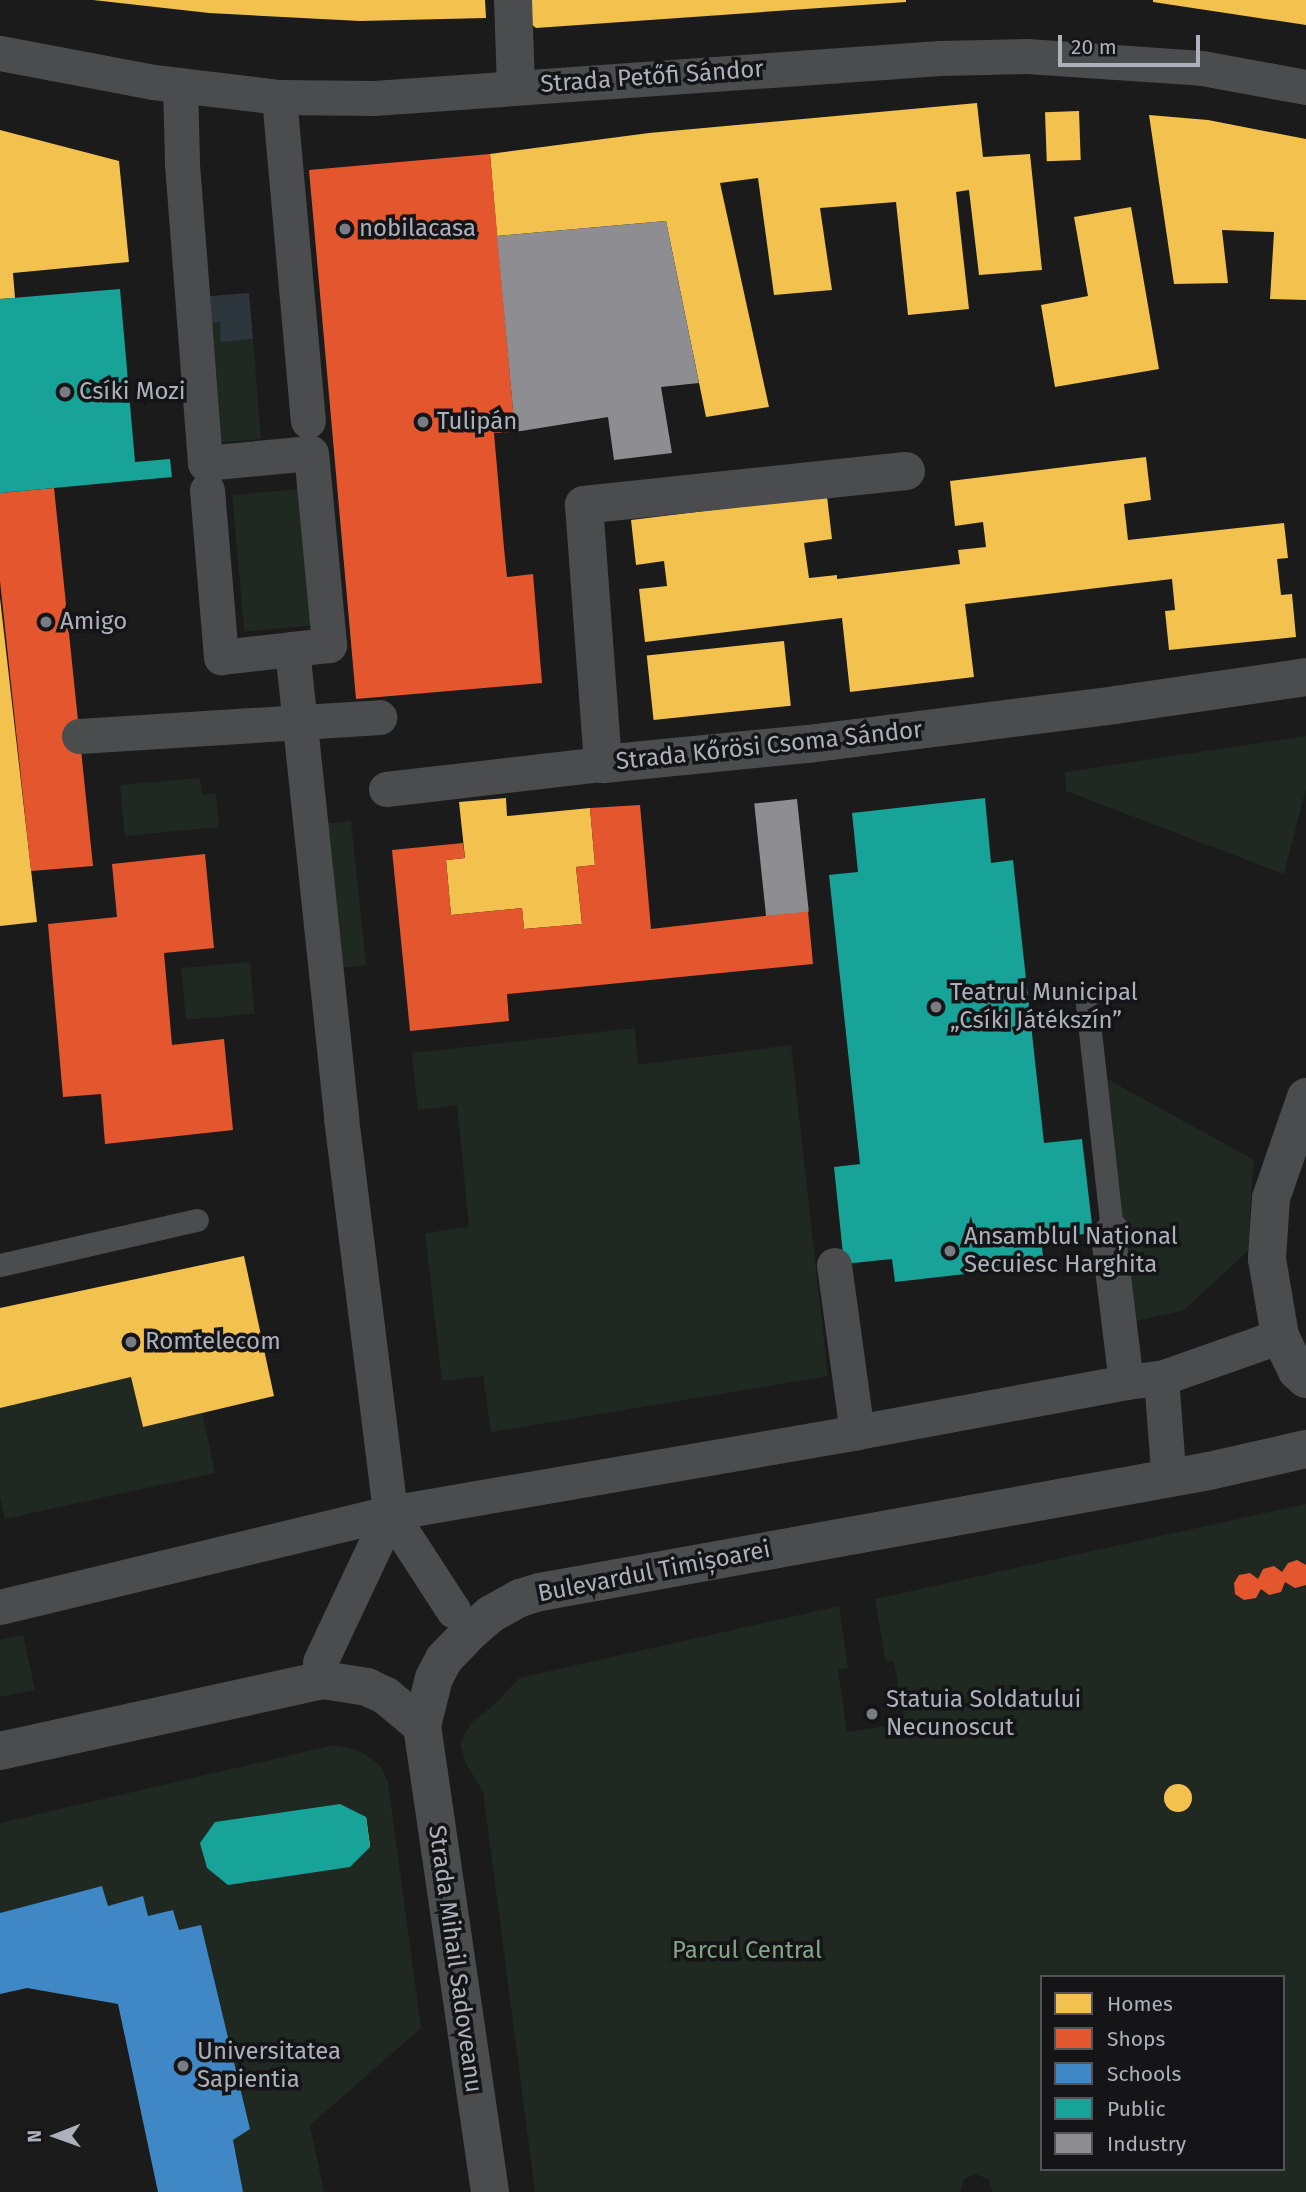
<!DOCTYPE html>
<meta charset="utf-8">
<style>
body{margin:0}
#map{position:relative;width:1306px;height:2192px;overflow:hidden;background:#1b1b1b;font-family:"Fira Sans",sans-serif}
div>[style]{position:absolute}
.green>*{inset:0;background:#202822;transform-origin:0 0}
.water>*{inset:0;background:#2d353d}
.homes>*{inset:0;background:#f2c14e;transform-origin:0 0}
.round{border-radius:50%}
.shops>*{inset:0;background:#e4572e}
.schools>*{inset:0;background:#3f88c5}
.public>*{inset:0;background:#17a398}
.industry>*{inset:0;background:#8d8d92;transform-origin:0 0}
.service>*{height:23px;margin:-11.5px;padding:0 11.5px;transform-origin:11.5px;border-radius:11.5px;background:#4b4c4e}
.pedestrian>*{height:35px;margin:-17.5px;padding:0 17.5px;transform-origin:17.5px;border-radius:17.5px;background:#4b4c4e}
.minor>*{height:38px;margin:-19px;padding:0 19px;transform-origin:19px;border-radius:19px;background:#4b4c4e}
.tertiary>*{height:38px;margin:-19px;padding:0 19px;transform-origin:19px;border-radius:19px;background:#4b4c4e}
.dots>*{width:19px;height:19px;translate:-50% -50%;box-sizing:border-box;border:4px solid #151417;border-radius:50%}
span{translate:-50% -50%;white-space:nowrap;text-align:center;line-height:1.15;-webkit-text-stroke:7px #151417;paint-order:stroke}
.street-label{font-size:24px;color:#acb1bb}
.poi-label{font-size:24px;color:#acb1bb}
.left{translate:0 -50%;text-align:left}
.park-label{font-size:24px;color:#83a686}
.legend{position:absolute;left:1040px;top:1975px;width:245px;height:196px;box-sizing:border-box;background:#151417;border:2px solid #515359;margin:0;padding:9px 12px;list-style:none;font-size:21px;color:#acb1bb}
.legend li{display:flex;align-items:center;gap:14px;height:35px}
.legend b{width:35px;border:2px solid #515359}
.north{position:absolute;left:21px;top:2101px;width:70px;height:70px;-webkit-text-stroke:5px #151417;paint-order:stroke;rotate:269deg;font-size:19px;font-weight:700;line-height:28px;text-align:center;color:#acb1bb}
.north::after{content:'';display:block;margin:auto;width:24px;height:32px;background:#acb1bb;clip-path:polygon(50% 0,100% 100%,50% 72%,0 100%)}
.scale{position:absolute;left:1058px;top:35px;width:142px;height:32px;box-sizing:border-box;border:4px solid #acb1bb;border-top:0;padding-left:9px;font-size:21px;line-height:24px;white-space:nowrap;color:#acb1bb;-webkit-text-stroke:5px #151417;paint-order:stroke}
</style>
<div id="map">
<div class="green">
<i style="clip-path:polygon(220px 322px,222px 342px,253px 339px,261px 439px,209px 443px,200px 324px)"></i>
<i style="left:301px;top:489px;width:137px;height:69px;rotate:85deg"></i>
<i style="clip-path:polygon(1306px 736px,1306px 788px,1284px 874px,1066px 791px,1065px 772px)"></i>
<i style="clip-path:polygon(200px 778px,202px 795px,216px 793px,219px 827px,125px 836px,120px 785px)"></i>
<i style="left:351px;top:821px;width:145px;height:36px;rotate:84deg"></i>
<i style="left:250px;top:962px;width:52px;height:69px;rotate:85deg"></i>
<i style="clip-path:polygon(635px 1028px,638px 1065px,791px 1045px,828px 1376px,491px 1432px,483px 1376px,442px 1381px,425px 1233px,469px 1227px,457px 1105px,418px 1110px,412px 1053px)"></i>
<i style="clip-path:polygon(1098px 1074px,1254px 1160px,1250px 1209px,1251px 1248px,1184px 1310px,1123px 1324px)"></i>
<i style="clip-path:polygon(131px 1377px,143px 1427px,202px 1413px,215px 1473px,5px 1519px,0 1496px,0 1408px)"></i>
<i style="clip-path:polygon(evenodd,1306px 1504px,1306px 2192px,993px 2192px,988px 2179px,975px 2174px,964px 2179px,960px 2192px,535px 2192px,483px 1791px,466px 1764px,460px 1743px,472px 1722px,494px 1705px,519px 1678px,839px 1606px,848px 1668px,838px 1670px,847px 1732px,905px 1723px,894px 1661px,886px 1662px,875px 1599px,1306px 1504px,1042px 1977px,1283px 1977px,1283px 2169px,1042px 2169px,1042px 1977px)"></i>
<i style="clip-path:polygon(23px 1635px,35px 1690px,0 1697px,0 1640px)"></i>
<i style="clip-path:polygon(334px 1745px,357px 1750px,369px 1757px,381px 1767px,388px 1782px,421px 2028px,310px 2125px,324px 2192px,243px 2192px,233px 2140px,250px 2129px,201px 1926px,179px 1930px,173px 1910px,148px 1916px,143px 1896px,108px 1906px,102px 1886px,0 1913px,0 1823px)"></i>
</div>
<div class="water">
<i style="clip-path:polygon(249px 293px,253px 339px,221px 342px,220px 322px,200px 324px,197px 297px)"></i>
</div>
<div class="homes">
<i style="clip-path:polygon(93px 0,485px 0,486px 18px,360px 21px,209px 13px)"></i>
<i style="clip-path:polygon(525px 0,906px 0,906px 2px,536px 28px,526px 20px)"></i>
<i style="clip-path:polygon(1153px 0,1306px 0,1306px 25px,1153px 2px)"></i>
<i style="clip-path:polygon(977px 103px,983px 157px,1030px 154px,1042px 270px,979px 275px,969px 190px,956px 192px,969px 309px,908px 315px,896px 202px,820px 208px,832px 290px,774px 295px,758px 178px,720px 183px,769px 407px,706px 417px,666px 221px,497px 236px,490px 154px,649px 133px)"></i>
<i style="left:1079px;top:111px;width:49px;height:34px;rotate:88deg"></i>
<i style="clip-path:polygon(1149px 115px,1208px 120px,1306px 139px,1306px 300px,1270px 299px,1274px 232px,1222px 230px,1228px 283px,1174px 284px)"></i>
<i style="clip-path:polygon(0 130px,119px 161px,129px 262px,13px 273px,15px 298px,0 299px)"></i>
<i style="clip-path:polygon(1131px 207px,1159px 369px,1055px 387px,1041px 305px,1088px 296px,1074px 217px)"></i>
<i style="clip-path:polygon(1146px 457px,1151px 500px,1124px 504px,1128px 540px,1284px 523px,1288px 558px,1277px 559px,1281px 595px,1292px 594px,1296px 637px,1169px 650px,1165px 611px,1175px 610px,1172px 579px,965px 604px,974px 677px,850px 692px,842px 618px,645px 642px,639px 589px,667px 586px,664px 561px,636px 565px,631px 520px,827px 496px,832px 539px,804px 543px,809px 578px,837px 575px,837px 579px,960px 564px,958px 550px,986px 547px,983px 522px,955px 526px,950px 481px)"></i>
<i style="clip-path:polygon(0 598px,37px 922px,0 926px)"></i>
<i style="left:784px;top:641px;width:65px;height:138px;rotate:84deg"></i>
<i style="clip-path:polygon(506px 798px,507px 816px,590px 808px,595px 865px,576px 867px,582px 924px,524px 929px,522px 908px,451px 915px,446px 860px,465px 858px,459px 802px)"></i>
<i style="clip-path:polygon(244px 1256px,274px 1396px,143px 1427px,131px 1377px,0 1408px,0 1308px)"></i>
<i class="round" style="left:1164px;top:1784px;width:28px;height:28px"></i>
<i style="left:366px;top:1817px;width:30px;height:28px;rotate:82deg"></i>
</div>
<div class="shops">
<i style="clip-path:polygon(490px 154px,515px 432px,494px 433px,504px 548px,507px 577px,533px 574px,542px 683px,356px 699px,309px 170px)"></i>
<i style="clip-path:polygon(54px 488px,93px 866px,31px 871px,0 581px,0 493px)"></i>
<i style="clip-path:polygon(640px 805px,651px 929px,808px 911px,813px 964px,507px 994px,509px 1021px,410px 1031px,392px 850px,463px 843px,465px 858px,446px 860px,451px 915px,522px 908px,524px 929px,582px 924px,576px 867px,595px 865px,590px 808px)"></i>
<i style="clip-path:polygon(205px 854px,214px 948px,164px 953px,172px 1045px,224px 1039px,233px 1130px,105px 1144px,101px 1094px,63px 1097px,48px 924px,117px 917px,112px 864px)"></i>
<i style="clip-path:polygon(1297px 1560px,1306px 1565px,1306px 1585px,1295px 1588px,1285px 1582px,1281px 1592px,1269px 1595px,1261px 1589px,1256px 1598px,1244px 1600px,1235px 1594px,1234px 1583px,1239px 1575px,1250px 1573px,1258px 1579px,1263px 1569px,1274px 1566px,1282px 1572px,1288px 1563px)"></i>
</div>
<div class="schools">
<i style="clip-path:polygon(102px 1886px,108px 1906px,143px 1896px,148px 1916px,173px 1910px,179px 1930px,201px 1925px,250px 2129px,233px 2140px,243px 2192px,158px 2192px,118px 2004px,27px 1988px,0 1994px,0 1913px)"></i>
</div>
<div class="public">
<i style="clip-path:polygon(120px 289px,135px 462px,170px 459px,172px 477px,0 493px,0 299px)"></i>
<i style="clip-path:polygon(985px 798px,991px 863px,1013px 860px,1044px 1143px,1082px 1139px,1093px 1233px,1041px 1239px,1044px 1265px,895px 1282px,892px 1259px,844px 1264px,834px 1167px,860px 1164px,829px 875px,858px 872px,852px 813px)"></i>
<i style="clip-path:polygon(340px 1804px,366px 1817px,370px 1847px,350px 1867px,228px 1885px,207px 1868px,200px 1843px,215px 1822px)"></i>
</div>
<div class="industry">
<i style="clip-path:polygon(666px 221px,699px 383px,661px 387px,672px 453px,614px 460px,608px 417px,515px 432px,497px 236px)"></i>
<i style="left:797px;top:799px;width:113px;height:43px;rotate:84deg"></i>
</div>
<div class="service">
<i style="left:1087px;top:1004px;width:228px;rotate:83.7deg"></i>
<i style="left:0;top:1265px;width:202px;rotate:-12.9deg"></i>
</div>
<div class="pedestrian">
<i style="left:0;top:53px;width:156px;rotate:10.7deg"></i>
<i style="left:153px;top:82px;width:127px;rotate:6.8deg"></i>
<i style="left:279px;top:97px;width:95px;rotate:0.6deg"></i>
<i style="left:374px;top:98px;width:567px;rotate:-4.04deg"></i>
<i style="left:940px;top:58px;width:87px;rotate:-1.3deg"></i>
<i style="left:1027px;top:56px;width:175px;rotate:3.9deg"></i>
<i style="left:1202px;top:68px;width:106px;rotate:10.4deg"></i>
<i style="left:180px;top:85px;width:79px;rotate:88.5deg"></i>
<i style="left:182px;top:164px;width:300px;rotate:85.6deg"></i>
<i style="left:205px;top:463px;width:106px;rotate:-5.4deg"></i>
<i style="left:311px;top:453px;width:193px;rotate:84.6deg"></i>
<i style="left:329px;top:645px;width:37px;rotate:174deg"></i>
<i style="left:279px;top:97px;width:325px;rotate:84.9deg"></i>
<i style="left:207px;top:490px;width:168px;rotate:85.2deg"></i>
<i style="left:221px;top:657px;width:71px;rotate:-6.4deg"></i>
<i style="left:292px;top:649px;width:472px;rotate:84deg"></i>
<i style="left:341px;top:1118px;width:398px;rotate:82.9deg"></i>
<i style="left:390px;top:1513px;width:474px;rotate:-9.8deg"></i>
<i style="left:79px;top:736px;width:301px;rotate:-3.6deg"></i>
<i style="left:386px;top:789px;width:218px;rotate:-6.6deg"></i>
<i style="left:1112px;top:1231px;width:6px;rotate:129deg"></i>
<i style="left:1108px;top:1236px;width:147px;rotate:83deg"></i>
<i style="left:1126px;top:1382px;width:35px;rotate:-7deg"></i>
<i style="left:834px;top:1265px;width:169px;rotate:82.2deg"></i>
<i style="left:857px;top:1432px;width:274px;rotate:-10.5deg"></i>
<i style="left:1167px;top:1457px;width:79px;rotate:-94.3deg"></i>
<i style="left:1161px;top:1378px;width:108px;rotate:-19.4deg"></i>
<i style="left:0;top:1607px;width:401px;rotate:-13.6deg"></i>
<i style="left:320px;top:1662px;width:165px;rotate:-64.8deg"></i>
<i style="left:390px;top:1513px;width:116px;rotate:57deg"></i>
</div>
<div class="minor">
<i style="left:513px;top:0;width:86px;rotate:88deg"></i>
<i style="left:906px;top:471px;width:324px;rotate:174deg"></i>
<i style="left:584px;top:505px;width:260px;rotate:85.8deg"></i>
<i style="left:603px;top:764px;width:206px;rotate:-5.6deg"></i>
<i style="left:808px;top:744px;width:309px;rotate:-7.2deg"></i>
<i style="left:1115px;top:705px;width:193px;rotate:-8.3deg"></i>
</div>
<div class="tertiary">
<i style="left:1306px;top:1097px;width:107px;rotate:109.1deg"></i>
<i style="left:1271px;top:1198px;width:61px;rotate:93.8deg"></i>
<i style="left:1267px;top:1259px;width:78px;rotate:80.4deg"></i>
<i style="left:1280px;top:1336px;width:39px;rotate:64deg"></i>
<i style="left:1297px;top:1371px;width:12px;rotate:42deg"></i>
<i style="left:0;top:1751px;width:331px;rotate:-12.4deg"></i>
<i style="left:323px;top:1680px;width:45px;rotate:9deg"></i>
<i style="left:367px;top:1687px;width:21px;rotate:25deg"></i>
<i style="left:386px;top:1696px;width:47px;rotate:39.8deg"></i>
<i style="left:490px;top:2192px;width:471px;rotate:-98.3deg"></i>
<i style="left:422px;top:1726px;width:49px;rotate:-76deg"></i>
<i style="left:434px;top:1678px;width:21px;rotate:-62deg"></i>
<i style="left:444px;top:1659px;width:36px;rotate:-46deg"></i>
<i style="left:469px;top:1633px;width:29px;rotate:-41deg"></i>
<i style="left:491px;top:1614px;width:33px;rotate:-29deg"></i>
<i style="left:520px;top:1598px;width:21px;rotate:-17deg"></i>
<i style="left:540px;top:1592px;width:680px;rotate:-10.25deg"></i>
<i style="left:1209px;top:1471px;width:99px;rotate:-12.8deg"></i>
</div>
<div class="dots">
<i style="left:345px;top:229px;background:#797c83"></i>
<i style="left:65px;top:392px;background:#797c83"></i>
<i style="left:423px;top:422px;background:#797c83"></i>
<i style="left:46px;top:622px;background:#797c83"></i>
<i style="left:936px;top:1007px;background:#797c83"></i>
<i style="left:950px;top:1251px;background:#797c83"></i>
<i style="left:131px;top:1342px;background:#797c83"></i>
<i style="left:872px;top:1714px;background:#797c83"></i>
<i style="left:183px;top:2066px;background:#797c83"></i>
</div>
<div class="street-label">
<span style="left:652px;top:77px;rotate:-4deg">Strada Petőfi Sándor</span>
<span style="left:769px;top:746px;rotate:-6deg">Strada Kőrösi Csoma Sándor</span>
<span style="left:654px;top:1572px;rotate:-11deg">Bulevardul Timișoarei</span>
<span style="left:455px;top:1959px;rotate:82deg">Strada Mihail Sadoveanu</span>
</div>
<div class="poi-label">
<span class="left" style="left:359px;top:229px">nobilacasa</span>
<span class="left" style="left:79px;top:392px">Csíki Mozi</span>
<span class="left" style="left:437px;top:422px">Tulipán</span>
<span class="left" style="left:60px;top:622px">Amigo</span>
<span class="left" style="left:950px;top:1007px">Teatrul Municipal<br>„Csíki Játékszín”</span>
<span class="left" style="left:964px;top:1251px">Ansamblul Național<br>Secuiesc Harghita</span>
<span class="left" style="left:145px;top:1342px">Romtelecom</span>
<span class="left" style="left:886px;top:1714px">Statuia Soldatului<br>Necunoscut</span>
<span class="left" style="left:197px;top:2066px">Universitatea<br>Sapientia</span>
</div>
<div class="park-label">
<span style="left:747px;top:1951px">Parcul Central</span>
</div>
<ul class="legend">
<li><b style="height:19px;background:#f2c14e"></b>Homes</li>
<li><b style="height:19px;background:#e4572e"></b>Shops</li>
<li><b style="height:19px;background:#3f88c5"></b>Schools</li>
<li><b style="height:19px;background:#17a398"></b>Public</li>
<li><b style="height:19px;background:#8d8d92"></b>Industry</li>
</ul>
<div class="north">N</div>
<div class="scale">20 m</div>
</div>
